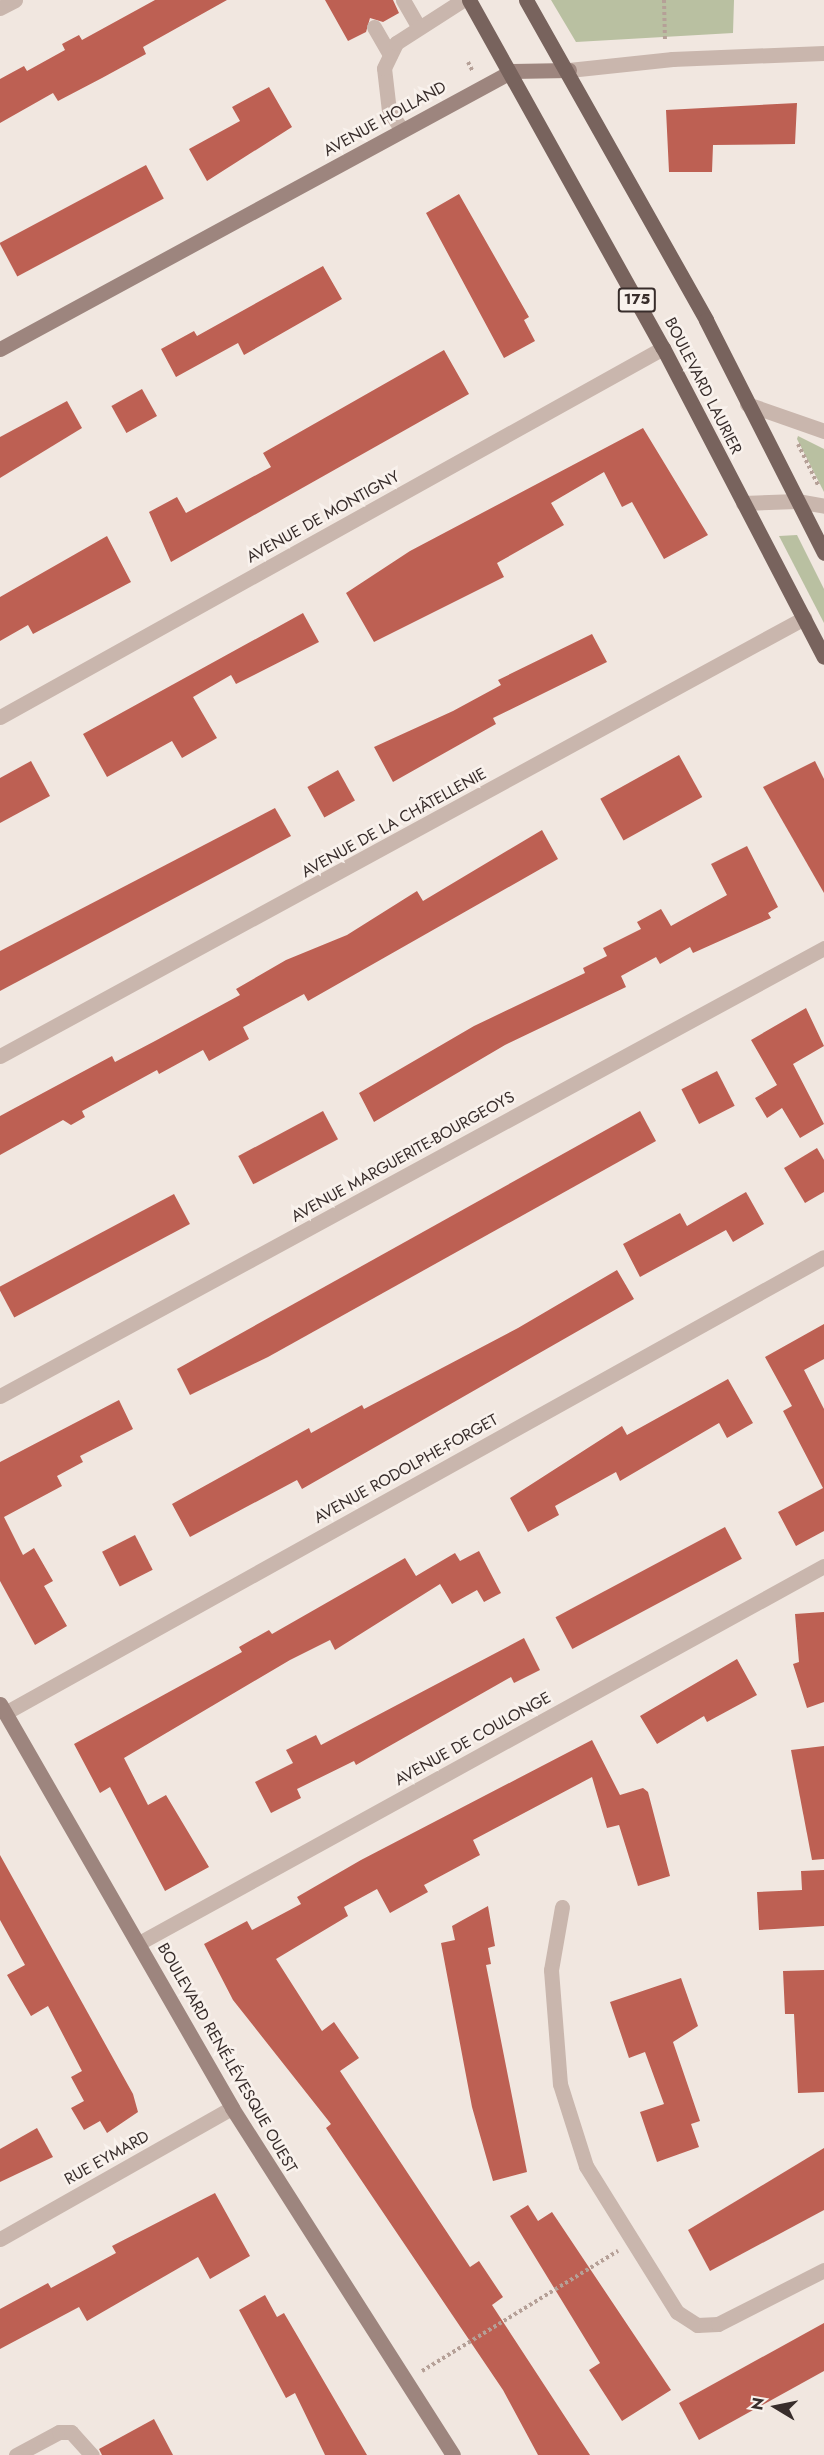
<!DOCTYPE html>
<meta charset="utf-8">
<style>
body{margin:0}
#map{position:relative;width:824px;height:2455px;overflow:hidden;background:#f1e7e0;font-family:Jost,sans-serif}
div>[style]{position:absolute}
.green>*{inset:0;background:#b9c0a1}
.building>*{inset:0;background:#bd6053;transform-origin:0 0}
.path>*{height:4px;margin-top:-2px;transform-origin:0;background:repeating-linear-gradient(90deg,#b5a097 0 3px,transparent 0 6px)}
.service>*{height:15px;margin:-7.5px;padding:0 7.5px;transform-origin:7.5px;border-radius:7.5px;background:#c9b6ad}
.minor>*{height:15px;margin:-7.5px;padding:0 7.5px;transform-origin:7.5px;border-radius:7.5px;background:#c9b6ad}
.tertiary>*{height:15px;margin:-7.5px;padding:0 7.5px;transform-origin:7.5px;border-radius:7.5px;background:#c9b6ad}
.secondary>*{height:15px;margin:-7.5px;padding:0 7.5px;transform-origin:7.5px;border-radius:7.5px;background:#9d857e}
.primary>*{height:15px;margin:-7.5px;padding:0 7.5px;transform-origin:7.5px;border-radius:7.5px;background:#78635d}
span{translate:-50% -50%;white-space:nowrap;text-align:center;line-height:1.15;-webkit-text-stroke:5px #f9f2ed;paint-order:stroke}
.shield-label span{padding:2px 4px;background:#f9f2ed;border:2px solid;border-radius:4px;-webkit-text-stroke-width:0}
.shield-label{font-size:15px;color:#382d2b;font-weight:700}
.street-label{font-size:16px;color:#382d2b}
.north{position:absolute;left:746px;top:2377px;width:60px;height:60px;-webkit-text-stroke:4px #f9f2ed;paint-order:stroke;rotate:280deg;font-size:16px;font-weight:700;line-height:24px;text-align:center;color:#382d2b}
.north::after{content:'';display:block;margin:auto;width:21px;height:27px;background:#382d2b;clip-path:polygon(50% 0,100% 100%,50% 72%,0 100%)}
</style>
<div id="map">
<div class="green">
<i style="clip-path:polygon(551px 0,734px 0,733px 33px,576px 42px)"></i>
<i style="clip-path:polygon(798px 436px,824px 449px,824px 492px,797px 439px)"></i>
<i style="clip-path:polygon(797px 535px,824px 589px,824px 623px,779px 536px)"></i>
</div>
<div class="building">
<i style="clip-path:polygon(155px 0,227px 0,143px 47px,146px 54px,102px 78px,58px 101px,53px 93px,0 123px,0 79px,24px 66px,27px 71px,65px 50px,62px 44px,79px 35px,82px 40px)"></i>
<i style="clip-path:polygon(325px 0,393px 0,399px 13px,383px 22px,370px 18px,366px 32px,348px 41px)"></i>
<i style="clip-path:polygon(269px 87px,292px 127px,207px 181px,189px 149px,240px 121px,232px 107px)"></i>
<i style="clip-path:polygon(797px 103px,795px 144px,713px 145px,712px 172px,669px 172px,666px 110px)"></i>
<i style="left:146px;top:165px;width:38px;height:166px;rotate:62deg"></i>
<i style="clip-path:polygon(459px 194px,529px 317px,524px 320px,535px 341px,504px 358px,426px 213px)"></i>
<i style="clip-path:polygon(323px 266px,342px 299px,244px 355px,238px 343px,176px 377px,161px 349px,194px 331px,197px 336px)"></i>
<i style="clip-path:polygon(444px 350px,469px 394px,171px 562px,149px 512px,177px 497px,186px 513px,271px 467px,263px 453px)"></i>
<i style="left:142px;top:389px;width:31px;height:35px;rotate:61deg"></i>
<i style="clip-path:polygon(67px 401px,82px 428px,0 478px,0 437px)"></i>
<i style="clip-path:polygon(643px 428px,708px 535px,664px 559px,632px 502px,622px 507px,604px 472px,551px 503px,564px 525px,497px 563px,504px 577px,374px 642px,346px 593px,410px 551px)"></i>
<i style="clip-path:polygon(107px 536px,131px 582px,33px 634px,28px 625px,0 641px,0 597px)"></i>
<i style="clip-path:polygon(303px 613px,319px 642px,236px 684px,231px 675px,193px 697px,217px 738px,182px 758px,172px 741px,107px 777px,83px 734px)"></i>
<i style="clip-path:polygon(592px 634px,607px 662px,493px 718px,496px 724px,393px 782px,374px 747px,453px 711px,501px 685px,498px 680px)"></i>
<i style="left:679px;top:755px;width:48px;height:90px;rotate:61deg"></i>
<i style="clip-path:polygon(31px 761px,50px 796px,0 823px,0 778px)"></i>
<i style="clip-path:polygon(815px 761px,824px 779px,824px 893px,763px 787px)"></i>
<i style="left:338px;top:770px;width:35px;height:35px;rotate:61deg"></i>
<i style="clip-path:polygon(275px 808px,291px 836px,0 991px,0 951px)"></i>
<i style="clip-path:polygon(542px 830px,558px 859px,308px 1001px,304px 994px,243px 1027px,249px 1039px,209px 1061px,203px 1050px,159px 1074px,157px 1070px,82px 1111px,85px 1117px,71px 1125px,63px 1120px,0 1155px,0 1116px,112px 1056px,115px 1062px,155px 1041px,240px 995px,236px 989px,286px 960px,347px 935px,417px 891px,423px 901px)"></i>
<i style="clip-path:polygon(747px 846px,778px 907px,768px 913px,771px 918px,693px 953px,690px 947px,660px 964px,656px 957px,621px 976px,626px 987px,505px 1045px,374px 1122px,359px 1093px,474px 1026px,585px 973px,583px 968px,607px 956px,603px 948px,641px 929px,637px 922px,661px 909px,671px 926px,727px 895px,711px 864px)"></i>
<i style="clip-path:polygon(806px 1008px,824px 1046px,793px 1064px,824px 1124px,800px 1138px,782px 1108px,767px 1118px,755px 1098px,777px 1085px,751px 1040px)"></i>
<i style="left:717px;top:1071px;width:39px;height:40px;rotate:63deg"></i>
<i style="left:323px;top:1111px;width:32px;height:96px;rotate:62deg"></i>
<i style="clip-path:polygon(640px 1111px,656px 1141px,268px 1357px,190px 1395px,177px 1369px)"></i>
<i style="clip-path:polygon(817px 1148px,824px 1160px,824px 1192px,805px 1203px,784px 1168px)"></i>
<i style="clip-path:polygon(746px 1192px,764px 1224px,733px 1242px,726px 1230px,640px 1277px,623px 1244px,680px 1213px,687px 1226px)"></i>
<i style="left:174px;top:1194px;width:34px;height:199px;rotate:62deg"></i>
<i style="clip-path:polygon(617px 1270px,634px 1299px,302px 1489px,297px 1480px,190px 1537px,172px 1504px,309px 1428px,311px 1433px,362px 1405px,364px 1409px,518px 1328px)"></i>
<i style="clip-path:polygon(824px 1324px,824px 1359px,804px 1370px,824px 1409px,824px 1531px,796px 1546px,778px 1512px,823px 1488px,783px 1411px,792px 1406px,765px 1357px)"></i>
<i style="clip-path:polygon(728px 1379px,753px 1423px,727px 1438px,719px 1423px,620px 1481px,616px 1472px,555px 1506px,559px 1515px,528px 1532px,510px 1498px,622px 1426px,627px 1435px)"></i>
<i style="clip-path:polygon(119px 1400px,133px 1429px,80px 1456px,83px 1462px,57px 1476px,62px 1486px,4px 1517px,23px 1555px,34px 1548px,53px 1581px,44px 1586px,67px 1626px,35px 1645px,0 1581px,0 1462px)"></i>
<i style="left:725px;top:1527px;width:36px;height:192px;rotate:62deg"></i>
<i style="left:135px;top:1535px;width:39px;height:37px;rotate:63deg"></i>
<i style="clip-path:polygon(479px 1551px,501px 1593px,484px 1602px,477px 1590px,452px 1604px,440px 1584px,335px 1650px,330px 1640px,290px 1660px,124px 1758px,148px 1805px,166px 1795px,209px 1867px,165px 1891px,110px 1787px,100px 1793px,74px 1744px,242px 1652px,239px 1647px,269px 1630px,272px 1634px,405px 1558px,416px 1576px,455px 1553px,460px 1561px)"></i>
<i style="clip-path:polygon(824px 1612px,824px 1702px,807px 1708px,793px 1664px,799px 1662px,795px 1614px)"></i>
<i style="clip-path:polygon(524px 1638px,540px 1670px,514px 1683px,511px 1677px,356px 1765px,354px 1761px,297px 1789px,301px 1798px,271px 1813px,255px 1782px,293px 1763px,286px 1750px,316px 1735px,321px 1745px)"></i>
<i style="clip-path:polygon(737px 1659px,757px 1695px,707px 1722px,704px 1716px,657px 1744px,640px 1716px)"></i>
<i style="clip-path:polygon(592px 1740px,620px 1795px,643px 1788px,648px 1792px,670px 1876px,638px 1886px,619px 1825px,607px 1828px,592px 1777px,473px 1840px,480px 1855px,424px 1885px,428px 1892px,390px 1913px,377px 1889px,344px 1907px,348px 1916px,276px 1959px,322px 2031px,334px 2022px,359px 2058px,340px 2071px,470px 2267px,479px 2261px,503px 2297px,492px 2305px,590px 2455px,538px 2455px,503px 2390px,326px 2128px,331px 2124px,233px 2000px,204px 1944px,247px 1921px,252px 1930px,301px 1904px,297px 1897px,361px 1860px)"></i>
<i style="clip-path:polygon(824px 1746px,824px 1859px,812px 1860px,791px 1750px)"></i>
<i style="clip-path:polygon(0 1855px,133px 2094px,138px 2112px,107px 2133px,100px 2121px,84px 2130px,71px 2108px,84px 2101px,71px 2077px,82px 2071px,48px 2006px,31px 2016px,7px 1975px,25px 1965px,0 1920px)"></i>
<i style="clip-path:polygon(824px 1870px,824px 1926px,759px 1930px,757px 1892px,802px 1890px,801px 1871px)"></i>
<i style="clip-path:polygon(488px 1906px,495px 1946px,488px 1948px,491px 1964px,486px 1965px,527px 2172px,493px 2181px,472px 2107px,441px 1943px,455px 1940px,452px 1926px)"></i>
<i style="clip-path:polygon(824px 1970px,824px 2092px,798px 2093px,794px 2014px,785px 2014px,783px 1971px)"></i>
<i style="clip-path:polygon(681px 1978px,698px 2026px,673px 2042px,700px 2121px,691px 2124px,699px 2147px,657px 2162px,640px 2112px,664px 2104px,645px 2052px,629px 2058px,610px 2002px)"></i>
<i style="clip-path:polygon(37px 2128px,53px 2157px,0 2182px,0 2149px)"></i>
<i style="clip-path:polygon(824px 2148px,824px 2210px,710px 2271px,688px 2230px)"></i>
<i style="clip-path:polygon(215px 2193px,250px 2256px,210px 2279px,198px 2257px,87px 2321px,79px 2307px,0 2349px,0 2309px,48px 2283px,51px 2288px,116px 2253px,112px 2246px)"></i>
<i style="clip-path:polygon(528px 2205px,538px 2221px,552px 2212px,671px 2390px,622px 2421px,589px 2370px,600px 2363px,510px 2216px)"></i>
<i style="clip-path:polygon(265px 2295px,277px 2317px,284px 2313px,367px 2455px,325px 2455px,295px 2393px,286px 2398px,239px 2310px)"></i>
<i style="clip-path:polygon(824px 2323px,824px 2371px,699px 2440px,679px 2403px)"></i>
<i style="clip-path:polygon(154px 2419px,173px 2455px,102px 2455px,99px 2449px)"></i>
</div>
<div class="path">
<i style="left:664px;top:0;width:41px;rotate:88.6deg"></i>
<i style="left:468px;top:62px;width:11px;rotate:63deg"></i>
<i style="left:798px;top:444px;width:46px;rotate:64deg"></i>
<i style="left:422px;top:2371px;width:230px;rotate:-31.5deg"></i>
</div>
<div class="service">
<i style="left:403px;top:0;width:30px;rotate:60deg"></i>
<i style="left:374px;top:27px;width:32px;rotate:60deg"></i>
<i style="left:402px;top:130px;width:23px;rotate:-124deg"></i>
<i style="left:389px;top:111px;width:43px;rotate:-96.6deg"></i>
<i style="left:384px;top:68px;width:28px;rotate:-64deg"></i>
<i style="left:396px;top:43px;width:80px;rotate:-32.7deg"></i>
<i style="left:16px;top:2455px;width:49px;rotate:-28.1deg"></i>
<i style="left:59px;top:2432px;width:12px"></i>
<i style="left:71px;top:2432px;width:31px;rotate:48deg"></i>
</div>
<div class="minor">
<i style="left:0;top:8px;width:17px;rotate:-28deg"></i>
<i style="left:569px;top:70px;width:104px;rotate:-6.1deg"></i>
<i style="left:672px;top:59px;width:152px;rotate:-2.3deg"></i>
<i style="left:0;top:717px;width:759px;rotate:-29.1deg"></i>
<i style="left:0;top:1056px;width:916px;rotate:-28.58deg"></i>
<i style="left:0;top:1396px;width:938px;rotate:-28.53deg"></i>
<i style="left:5px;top:1713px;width:937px;rotate:-29.11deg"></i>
<i style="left:562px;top:1907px;width:64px;rotate:99.9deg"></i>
<i style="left:551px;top:1970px;width:114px;rotate:85.5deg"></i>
<i style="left:560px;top:2084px;width:86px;rotate:72.4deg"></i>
<i style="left:586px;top:2166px;width:172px;rotate:58.1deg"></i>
<i style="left:677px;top:2312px;width:24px;rotate:33deg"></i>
<i style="left:697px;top:2325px;width:21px;rotate:-3deg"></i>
<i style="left:718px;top:2324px;width:119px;rotate:-27deg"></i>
<i style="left:139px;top:1943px;width:782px;rotate:-28.83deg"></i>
<i style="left:0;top:2239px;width:266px;rotate:-29.5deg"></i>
</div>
<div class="tertiary">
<i style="left:747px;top:404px;width:82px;rotate:19.3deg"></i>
<i style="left:743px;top:503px;width:54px;rotate:-2.1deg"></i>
<i style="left:797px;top:501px;width:27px;rotate:10deg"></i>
</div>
<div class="secondary">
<i style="left:0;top:349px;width:583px;rotate:-28.5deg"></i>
<i style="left:512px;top:71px;width:57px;rotate:-1deg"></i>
<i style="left:0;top:1704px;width:466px;rotate:60.1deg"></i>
<i style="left:232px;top:2108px;width:411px;rotate:57.5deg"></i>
</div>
<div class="primary">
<i style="left:469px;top:0;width:398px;rotate:60.9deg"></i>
<i style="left:663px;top:348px;width:348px;rotate:62.5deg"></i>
<i style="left:526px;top:0;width:367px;rotate:60.6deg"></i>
<i style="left:706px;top:320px;width:261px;rotate:63.1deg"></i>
</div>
<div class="shield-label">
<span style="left:637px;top:300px">175</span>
</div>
<div class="street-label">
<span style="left:385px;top:119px;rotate:-29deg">AVENUE HOLLAND</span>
<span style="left:703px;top:386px;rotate:63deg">BOULEVARD LAURIER</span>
<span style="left:323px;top:517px;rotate:-29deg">AVENUE DE MONTIGNY</span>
<span style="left:394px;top:823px;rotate:-29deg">AVENUE DE LA CHÂTELLENIE</span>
<span style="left:403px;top:1157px;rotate:-29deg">AVENUE MARGUERITE-BOURGEOYS</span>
<span style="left:406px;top:1469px;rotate:-29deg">AVENUE RODOLPHE-FORGET</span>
<span style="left:473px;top:1739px;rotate:-29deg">AVENUE DE COULONGE</span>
<span style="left:227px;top:2058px;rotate:60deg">BOULEVARD RENÉ-LÉVESQUE OUEST</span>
<span style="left:107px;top:2158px;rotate:-29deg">RUE EYMARD</span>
</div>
<div class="north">N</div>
</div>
